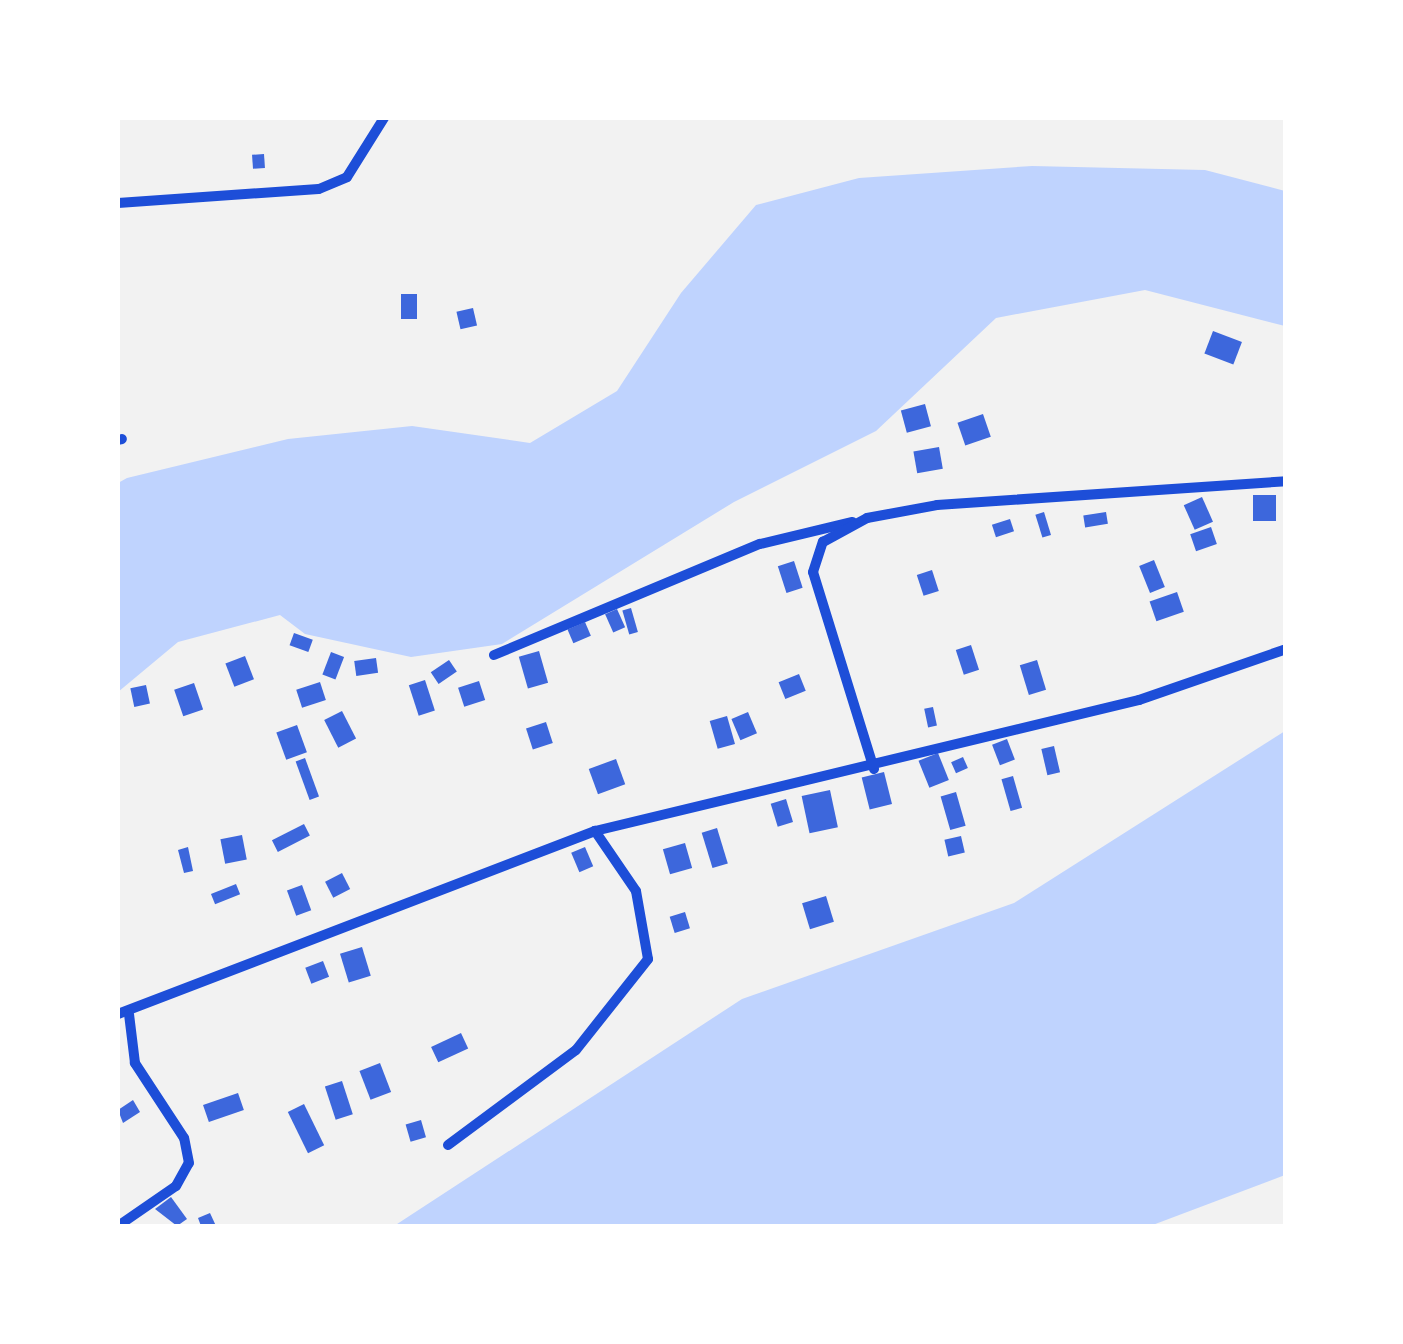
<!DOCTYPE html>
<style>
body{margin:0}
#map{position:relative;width:1403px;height:1344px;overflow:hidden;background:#f2f2f2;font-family:"Roboto Condensed",sans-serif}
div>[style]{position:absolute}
.water>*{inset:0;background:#bfd3fe}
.building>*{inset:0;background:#3d67dc;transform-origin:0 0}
.minor>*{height:10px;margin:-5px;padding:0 5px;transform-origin:5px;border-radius:5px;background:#1d4ed8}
span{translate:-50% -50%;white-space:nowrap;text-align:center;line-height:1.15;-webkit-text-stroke:8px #fff;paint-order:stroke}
.frame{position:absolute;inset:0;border:120px solid #fff;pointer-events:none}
</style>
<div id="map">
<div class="water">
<i style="clip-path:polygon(1032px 166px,1205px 170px,1285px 191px,1285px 326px,1145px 290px,996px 318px,876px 431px,734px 502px,502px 644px,411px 657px,305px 634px,280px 615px,178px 642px,118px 692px,118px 483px,127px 478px,288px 439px,412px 426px,530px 443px,617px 391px,681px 293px,756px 205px,859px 178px)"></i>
<i style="clip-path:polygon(1285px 731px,1285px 1175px,1150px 1226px,394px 1226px,742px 999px,1014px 903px)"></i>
</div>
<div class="building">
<i style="left:264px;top:154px;width:14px;height:12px;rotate:86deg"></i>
<i style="left:401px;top:294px;width:16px;height:25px"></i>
<i style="left:473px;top:308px;width:18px;height:17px;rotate:77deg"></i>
<i style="left:1213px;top:331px;width:31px;height:24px;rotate:21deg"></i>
<i style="left:925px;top:404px;width:23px;height:25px;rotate:75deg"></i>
<i style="left:983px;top:414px;width:24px;height:27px;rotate:71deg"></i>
<i style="left:939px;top:447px;width:22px;height:26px;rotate:80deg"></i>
<i style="left:1253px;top:495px;width:23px;height:26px"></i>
<i style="left:1202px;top:497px;width:27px;height:20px;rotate:66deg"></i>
<i style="left:1044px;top:512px;width:24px;height:9px;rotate:73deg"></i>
<i style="left:1106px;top:512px;width:12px;height:23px;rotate:81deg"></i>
<i style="left:1010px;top:519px;width:13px;height:19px;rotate:72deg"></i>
<i style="left:1211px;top:527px;width:18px;height:22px;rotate:71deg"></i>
<i style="left:1154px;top:560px;width:29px;height:16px;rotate:68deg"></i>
<i style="left:794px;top:561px;width:28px;height:17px;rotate:72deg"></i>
<i style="left:932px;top:570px;width:22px;height:16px;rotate:72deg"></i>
<i style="left:1177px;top:592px;width:21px;height:29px;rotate:71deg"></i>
<i style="left:631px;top:608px;width:25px;height:9px;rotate:74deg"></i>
<i style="left:617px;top:609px;width:20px;height:13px;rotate:66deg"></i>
<i style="left:585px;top:622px;width:15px;height:19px;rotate:67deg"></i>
<i style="left:294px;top:633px;width:20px;height:13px;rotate:20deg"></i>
<i style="left:971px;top:645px;width:26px;height:16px;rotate:72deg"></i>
<i style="left:539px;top:651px;width:33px;height:21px;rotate:74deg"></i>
<i style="left:331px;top:652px;width:14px;height:24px;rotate:21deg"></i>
<i style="left:245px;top:656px;width:25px;height:21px;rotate:69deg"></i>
<i style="left:376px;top:658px;width:15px;height:22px;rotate:82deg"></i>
<i style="left:449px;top:660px;width:14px;height:22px;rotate:56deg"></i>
<i style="left:1037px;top:660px;width:31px;height:18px;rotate:73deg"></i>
<i style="left:799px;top:674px;width:18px;height:22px;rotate:68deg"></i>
<i style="left:425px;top:680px;width:32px;height:17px;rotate:72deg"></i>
<i style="left:479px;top:681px;width:20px;height:22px;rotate:72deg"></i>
<i style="left:320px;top:682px;width:19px;height:25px;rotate:72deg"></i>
<i style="left:194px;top:683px;width:28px;height:21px;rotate:71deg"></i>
<i style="left:146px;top:685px;width:19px;height:16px;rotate:78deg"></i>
<i style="left:933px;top:707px;width:19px;height:9px;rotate:78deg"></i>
<i style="left:342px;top:711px;width:31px;height:20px;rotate:63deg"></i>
<i style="left:748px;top:712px;width:23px;height:18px;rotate:67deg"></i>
<i style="left:727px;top:716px;width:29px;height:18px;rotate:74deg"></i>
<i style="left:546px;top:722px;width:22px;height:21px;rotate:72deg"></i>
<i style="left:297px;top:725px;width:29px;height:22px;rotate:70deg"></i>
<i style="left:1007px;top:739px;width:22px;height:16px;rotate:69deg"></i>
<i style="left:1054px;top:746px;width:27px;height:13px;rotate:77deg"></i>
<i style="left:938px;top:753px;width:29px;height:21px;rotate:68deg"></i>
<i style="left:963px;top:757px;width:12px;height:13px;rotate:66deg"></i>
<i style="left:305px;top:758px;width:41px;height:10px;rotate:70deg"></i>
<i style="left:616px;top:759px;width:27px;height:29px;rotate:70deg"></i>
<i style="left:884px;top:772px;width:33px;height:23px;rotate:76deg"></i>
<i style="left:1013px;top:776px;width:33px;height:12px;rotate:74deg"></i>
<i style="left:830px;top:790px;width:38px;height:29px;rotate:78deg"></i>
<i style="left:956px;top:792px;width:35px;height:16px;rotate:74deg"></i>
<i style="left:786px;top:799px;width:24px;height:16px;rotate:73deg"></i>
<i style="left:304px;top:824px;width:13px;height:36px;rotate:63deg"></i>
<i style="left:717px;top:828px;width:37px;height:16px;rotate:73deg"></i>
<i style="left:242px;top:835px;width:25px;height:22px;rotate:79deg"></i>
<i style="left:961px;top:836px;width:17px;height:17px;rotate:77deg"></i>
<i style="left:685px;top:843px;width:26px;height:23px;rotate:74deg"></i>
<i style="clip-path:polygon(188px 847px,193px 871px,184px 873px,178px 850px)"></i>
<i style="left:585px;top:847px;width:21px;height:15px;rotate:67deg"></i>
<i style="left:342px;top:873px;width:18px;height:19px;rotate:63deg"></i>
<i style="left:236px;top:884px;width:11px;height:27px;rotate:68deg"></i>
<i style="left:302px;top:885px;width:27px;height:16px;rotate:70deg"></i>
<i style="left:826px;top:896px;width:27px;height:25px;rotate:73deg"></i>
<i style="left:685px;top:912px;width:17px;height:16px;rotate:73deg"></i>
<i style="left:362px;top:947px;width:30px;height:23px;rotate:73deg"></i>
<i style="left:323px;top:961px;width:17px;height:19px;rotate:69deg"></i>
<i style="left:461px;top:1033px;width:17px;height:33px;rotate:65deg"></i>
<i style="left:380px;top:1063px;width:31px;height:22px;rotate:69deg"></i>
<i style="left:342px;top:1081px;width:35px;height:18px;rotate:72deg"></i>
<i style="left:238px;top:1093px;width:18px;height:37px;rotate:71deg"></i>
<i style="clip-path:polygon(133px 1100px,140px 1112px,123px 1123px,118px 1110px)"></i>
<i style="left:304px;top:1104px;width:46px;height:18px;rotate:64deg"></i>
<i style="left:421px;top:1120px;width:18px;height:16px;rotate:74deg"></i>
<i style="clip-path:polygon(171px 1197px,187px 1219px,177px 1226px,155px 1209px)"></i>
<i style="clip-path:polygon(210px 1213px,216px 1226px,201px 1226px,198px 1218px)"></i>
</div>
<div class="minor">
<i style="left:118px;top:203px;width:201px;rotate:-4deg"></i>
<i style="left:319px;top:189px;width:30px;rotate:-23deg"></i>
<i style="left:347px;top:177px;width:70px;rotate:-57.9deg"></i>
<i style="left:118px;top:440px;width:4px;rotate:-14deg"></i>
<i style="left:494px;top:655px;width:288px;rotate:-22.7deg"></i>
<i style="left:760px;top:544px;width:95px;rotate:-13.4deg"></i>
<i style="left:874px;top:769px;width:206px;rotate:-107.2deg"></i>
<i style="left:813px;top:572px;width:32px;rotate:-72deg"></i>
<i style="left:823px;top:542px;width:50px;rotate:-28.6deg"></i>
<i style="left:867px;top:518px;width:71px;rotate:-10.5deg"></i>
<i style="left:937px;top:505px;width:350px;rotate:-3.9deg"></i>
<i style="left:118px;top:1014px;width:511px;rotate:-20.99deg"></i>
<i style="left:595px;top:831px;width:560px;rotate:-13.54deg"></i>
<i style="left:1139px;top:700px;width:156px;rotate:-19.1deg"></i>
<i style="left:448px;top:1145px;width:159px;rotate:-36.6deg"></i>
<i style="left:576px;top:1050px;width:116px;rotate:-51.6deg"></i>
<i style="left:648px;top:959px;width:69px;rotate:-100deg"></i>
<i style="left:636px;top:891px;width:73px;rotate:-124.3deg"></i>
<i style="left:118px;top:1226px;width:70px;rotate:-34.6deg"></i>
<i style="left:176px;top:1186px;width:26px;rotate:-61deg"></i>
<i style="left:189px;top:1163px;width:25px;rotate:-101deg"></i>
<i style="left:184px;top:1138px;width:90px;rotate:-123.2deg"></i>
<i style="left:135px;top:1063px;width:49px;rotate:-97deg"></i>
</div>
<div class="frame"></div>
</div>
